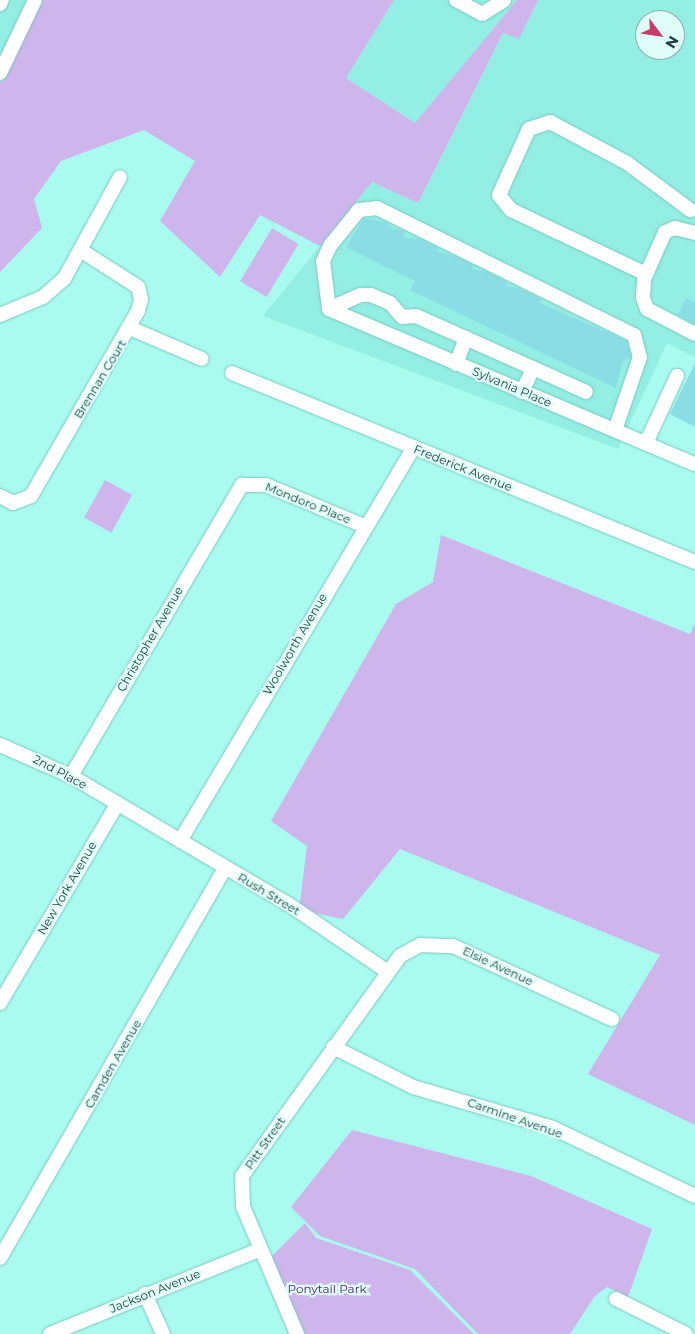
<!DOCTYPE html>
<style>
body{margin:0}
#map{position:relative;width:695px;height:1334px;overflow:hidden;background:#a9fbef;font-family:Montserrat,sans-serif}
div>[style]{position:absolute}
.built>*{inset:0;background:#93eee3}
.green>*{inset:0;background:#ceb5ec;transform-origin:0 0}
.building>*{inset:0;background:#8adce5}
.roads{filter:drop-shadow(0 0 1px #79c9be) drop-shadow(0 0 1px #79c9be)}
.minor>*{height:14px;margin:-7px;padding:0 7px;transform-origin:7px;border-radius:7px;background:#fff}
span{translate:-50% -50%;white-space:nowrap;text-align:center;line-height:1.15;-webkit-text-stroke:4.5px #dffdf9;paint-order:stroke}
.street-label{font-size:12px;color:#1c3e3a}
.park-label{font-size:12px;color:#52257b}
.north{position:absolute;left:635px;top:10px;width:50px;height:50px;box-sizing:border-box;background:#dffdf9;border:1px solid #91b1ad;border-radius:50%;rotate:121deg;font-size:14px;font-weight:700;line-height:20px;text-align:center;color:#1c3e3a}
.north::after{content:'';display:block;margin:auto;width:18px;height:22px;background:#c83b69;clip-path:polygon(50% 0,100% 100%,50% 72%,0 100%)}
</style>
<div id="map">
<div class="built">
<i style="clip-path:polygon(0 0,41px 0,0 84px)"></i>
<i style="clip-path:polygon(394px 0,517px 0,415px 123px,346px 78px)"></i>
<i style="clip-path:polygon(evenodd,538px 0,695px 0,695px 357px,667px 343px,618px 449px,263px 316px,372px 182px,418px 203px,503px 33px,519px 38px,538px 0,645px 20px,675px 20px,675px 50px,645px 50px,645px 20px)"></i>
</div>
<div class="green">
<i style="clip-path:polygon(41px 0,394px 0,346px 78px,415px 123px,517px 0,538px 0,519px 39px,503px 33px,418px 203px,372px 182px,320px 246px,260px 215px,220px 277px,160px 221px,195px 161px,144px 130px,61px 161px,34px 199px,42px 228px,0 272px,0 84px)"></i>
<i style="left:272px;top:228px;width:31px;height:62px;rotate:31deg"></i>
<i style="left:105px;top:480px;width:31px;height:43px;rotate:29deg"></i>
<i style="clip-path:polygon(441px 535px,690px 634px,695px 623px,695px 1125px,588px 1074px,660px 955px,400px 849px,343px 919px,299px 910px,307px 846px,271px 821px,396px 604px,433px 582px)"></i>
<i style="clip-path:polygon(352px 1130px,531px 1176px,652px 1229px,628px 1297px,607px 1287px,595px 1296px,570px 1334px,478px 1334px,415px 1269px,320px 1236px,291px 1207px)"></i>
<i style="clip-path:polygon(305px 1223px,316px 1238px,410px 1270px,474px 1334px,298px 1334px,266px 1262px)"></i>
</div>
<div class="building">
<i style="clip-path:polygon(364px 218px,387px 223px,390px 228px,404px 231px,403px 237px,421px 240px,438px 248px,437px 252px,455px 256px,473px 265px,472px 269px,485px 271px,507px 282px,506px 286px,519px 288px,541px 299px,540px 303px,627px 341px,631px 357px,623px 360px,616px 388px,410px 290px,415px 281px,346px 247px)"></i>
<i style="clip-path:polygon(686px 298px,695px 303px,695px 324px,678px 315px)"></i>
<i style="clip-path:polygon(695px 363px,695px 427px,670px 414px)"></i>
</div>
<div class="roads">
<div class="minor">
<i style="left:456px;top:0;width:30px;rotate:28deg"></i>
<i style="left:482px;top:14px;width:26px;rotate:-32deg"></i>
<i style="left:0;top:4px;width:4px;rotate:-63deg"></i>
<i style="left:0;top:73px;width:81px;rotate:-64.4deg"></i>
<i style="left:695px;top:233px;width:21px;rotate:-166deg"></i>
<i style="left:675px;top:228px;width:11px;rotate:158deg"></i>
<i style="left:665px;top:232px;width:51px;rotate:114.1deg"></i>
<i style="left:644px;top:279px;width:19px;rotate:93deg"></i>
<i style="left:643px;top:298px;width:12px;rotate:70deg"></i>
<i style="left:647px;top:309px;width:54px;rotate:27.5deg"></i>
<i style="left:646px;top:274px;width:149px;rotate:-154.6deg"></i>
<i style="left:511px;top:210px;width:19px;rotate:-129deg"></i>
<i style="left:499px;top:195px;width:72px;rotate:-65.6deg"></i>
<i style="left:529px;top:129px;width:22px;rotate:-18deg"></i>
<i style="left:550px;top:122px;width:87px;rotate:28deg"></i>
<i style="left:627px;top:163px;width:79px;rotate:36.7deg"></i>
<i style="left:329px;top:309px;width:48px;rotate:-97.1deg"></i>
<i style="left:323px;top:261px;width:17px;rotate:-65deg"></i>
<i style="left:330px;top:246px;width:46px;rotate:-51.1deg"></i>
<i style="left:359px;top:210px;width:18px;rotate:-6deg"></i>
<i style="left:377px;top:208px;width:287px;rotate:26.3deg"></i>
<i style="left:634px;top:335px;width:23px;rotate:75deg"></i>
<i style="left:640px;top:357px;width:77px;rotate:108.9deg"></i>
<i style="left:329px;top:309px;width:397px;rotate:23deg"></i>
<i style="left:329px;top:309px;width:35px;rotate:-24deg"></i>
<i style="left:361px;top:295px;width:10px"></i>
<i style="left:371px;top:295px;width:21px;rotate:23deg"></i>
<i style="left:390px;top:303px;width:18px;rotate:49deg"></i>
<i style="left:402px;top:317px;width:14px;rotate:-4deg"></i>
<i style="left:416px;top:316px;width:128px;rotate:24deg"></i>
<i style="left:0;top:315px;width:47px;rotate:-22.7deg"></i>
<i style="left:43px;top:297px;width:28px;rotate:-41deg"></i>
<i style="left:64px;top:279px;width:116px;rotate:-61.2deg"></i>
<i style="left:130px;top:328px;width:78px;rotate:23.3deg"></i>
<i style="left:456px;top:364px;width:28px;rotate:-69deg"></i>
<i style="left:232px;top:373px;width:500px;rotate:22.21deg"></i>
<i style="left:522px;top:392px;width:26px;rotate:-65deg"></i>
<i style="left:533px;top:368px;width:58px;rotate:24.4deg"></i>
<i style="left:646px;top:443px;width:74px;rotate:-65.2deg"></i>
<i style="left:0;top:496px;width:15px;rotate:28deg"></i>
<i style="left:13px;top:503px;width:19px;rotate:-21deg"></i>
<i style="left:31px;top:496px;width:214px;rotate:-60deg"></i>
<i style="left:138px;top:311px;width:12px;rotate:-76deg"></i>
<i style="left:141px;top:299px;width:12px;rotate:-104deg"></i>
<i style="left:138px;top:287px;width:67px;rotate:-147.3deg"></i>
<i style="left:0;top:745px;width:77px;rotate:23.6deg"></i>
<i style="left:71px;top:776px;width:88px;rotate:30.6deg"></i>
<i style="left:147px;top:821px;width:164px;rotate:30.5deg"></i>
<i style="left:288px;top:904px;width:121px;rotate:34.2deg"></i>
<i style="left:71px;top:776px;width:338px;rotate:-59.6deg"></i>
<i style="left:242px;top:485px;width:24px"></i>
<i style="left:266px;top:485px;width:106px;rotate:22.7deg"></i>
<i style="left:180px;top:841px;width:457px;rotate:-59.3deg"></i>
<i style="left:0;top:1003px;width:231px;rotate:-59.5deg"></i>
<i style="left:333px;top:1047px;width:89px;rotate:26.6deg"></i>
<i style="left:413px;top:1087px;width:146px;rotate:16.3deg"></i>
<i style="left:553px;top:1128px;width:157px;rotate:25.6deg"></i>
<i style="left:0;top:1258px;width:449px;rotate:-60deg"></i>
<i style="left:145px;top:1294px;width:44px;rotate:65.8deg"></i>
<i style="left:616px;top:1299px;width:78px;rotate:26.6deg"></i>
<i style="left:50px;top:1334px;width:227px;rotate:-21.9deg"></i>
<i style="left:297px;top:1334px;width:138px;rotate:-113deg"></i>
<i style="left:243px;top:1207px;width:31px;rotate:-92deg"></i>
<i style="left:242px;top:1176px;width:271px;rotate:-54.3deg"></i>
<i style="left:400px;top:956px;width:23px;rotate:-29deg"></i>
<i style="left:420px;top:945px;width:33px;rotate:2deg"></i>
<i style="left:453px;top:946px;width:175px;rotate:24.7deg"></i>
</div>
</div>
<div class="street-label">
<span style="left:100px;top:379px;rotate:-59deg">Brennan Court</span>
<span style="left:512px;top:387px;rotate:23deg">Sylvania Place</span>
<span style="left:463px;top:468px;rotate:22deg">Frederick Avenue</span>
<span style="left:308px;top:503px;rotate:22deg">Mondoro Place</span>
<span style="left:150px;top:639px;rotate:-60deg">Christopher Avenue</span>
<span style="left:295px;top:644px;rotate:-60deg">Woolworth Avenue</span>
<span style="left:60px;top:772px;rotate:28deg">2nd Place</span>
<span style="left:67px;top:888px;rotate:-60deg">New York Avenue</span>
<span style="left:269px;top:894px;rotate:31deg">Rush Street</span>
<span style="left:498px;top:966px;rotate:25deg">Elsie Avenue</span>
<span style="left:113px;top:1064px;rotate:-60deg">Camden Avenue</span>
<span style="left:515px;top:1118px;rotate:19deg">Carmine Avenue</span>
<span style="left:265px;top:1143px;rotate:-55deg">Pitt Street</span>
<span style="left:155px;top:1291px;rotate:-22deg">Jackson Avenue</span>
</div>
<div class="park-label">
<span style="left:327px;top:1289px">Ponytail Park</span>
</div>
<div class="north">N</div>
</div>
